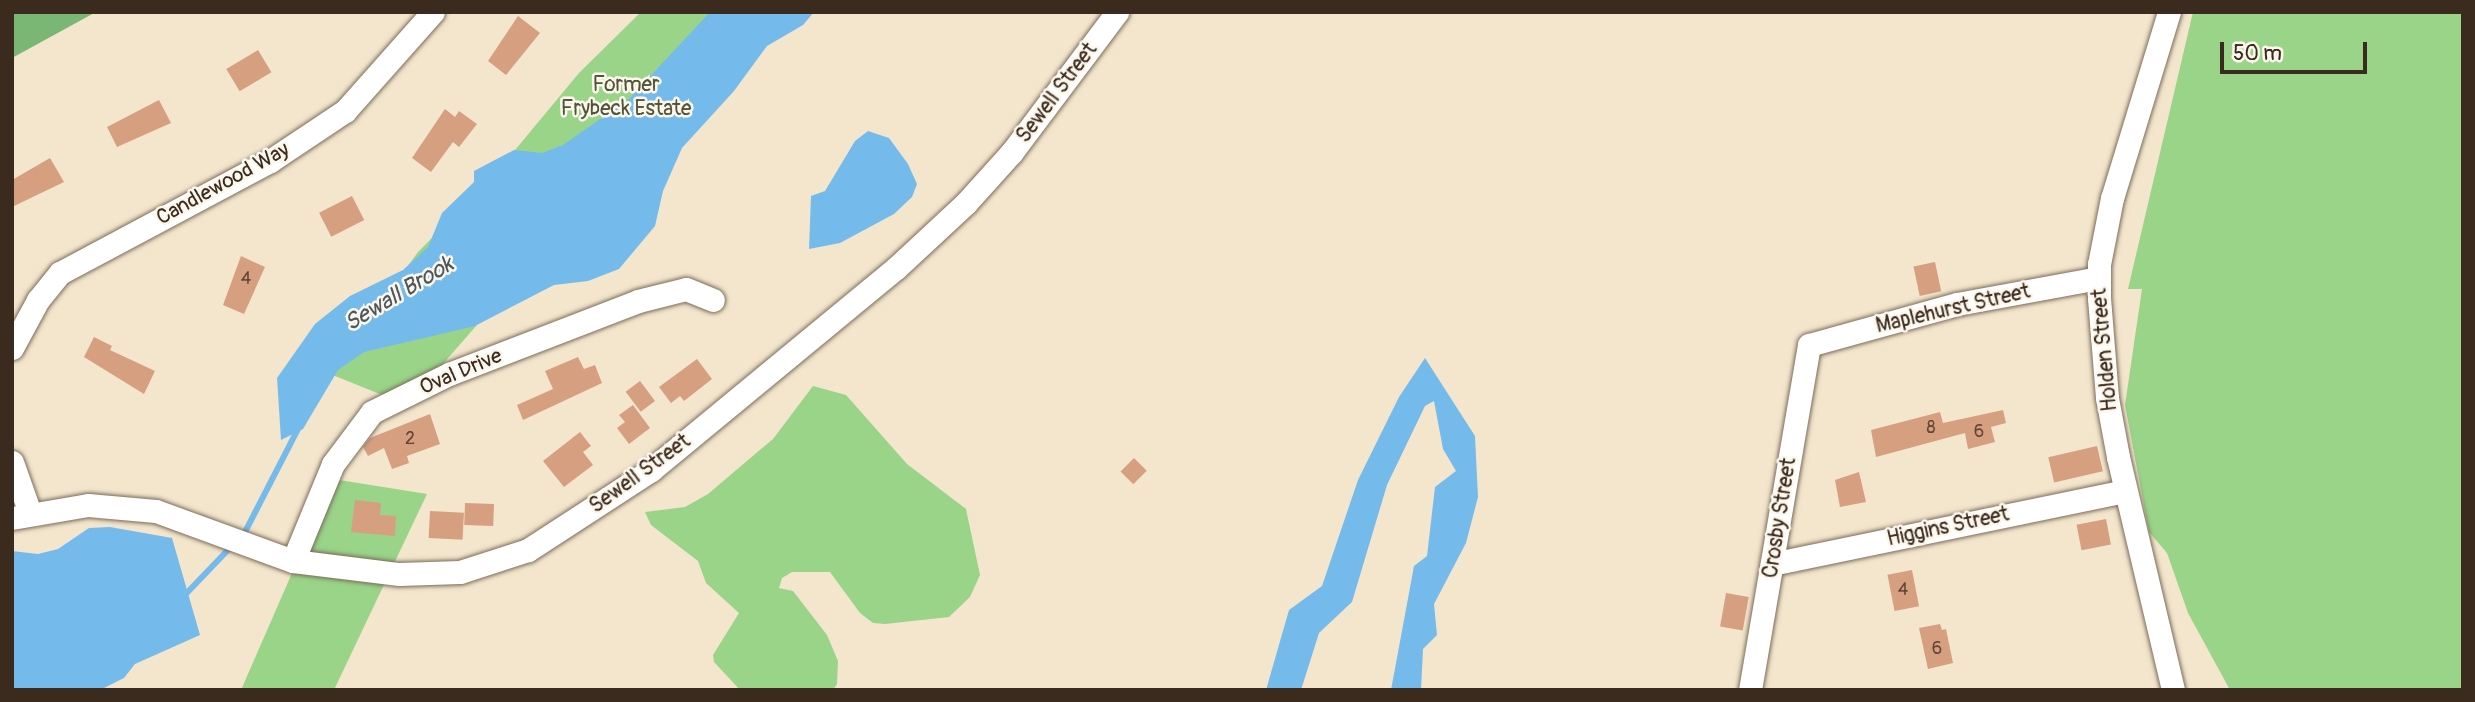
<!DOCTYPE html>
<style>
body{margin:0}
#map{position:relative;width:2475px;height:702px;overflow:hidden;background:#f4e6cd;font-family:Pangolin,sans-serif}
div>[style]{position:absolute}
.green>*{inset:0;background:#99d488}
.forest>*{inset:0;background:#7ab674}
.water>*{inset:0;background:#74bbec}
.stream>*{height:6px;margin:-3px;padding:0 3px;transform-origin:3px;border-radius:3px;background:#74bbec}
.building>*{inset:0;background:#d69f80;transform-origin:0 0}
.roads{filter:drop-shadow(0 0 2px #7c6c5b) drop-shadow(0 0 2px #7c6c5b)}
.minor>*{height:23px;margin:-11.5px;padding:0 11.5px;transform-origin:11.5px;border-radius:11.5px;background:#fff}
span{translate:-50% -50%;white-space:nowrap;text-align:center;line-height:1.15;-webkit-text-stroke:5px #fbf7ec;paint-order:stroke}
.number-label{font-size:18px;color:#624736}
.number-label span{-webkit-text-stroke-width:0}
.park-label{font-size:21px;color:#525438}
.street-label{font-size:21px;color:#3b2a1e}
.water-label{font-size:23px;color:#4c565c;font-style:italic}
.frame{position:absolute;inset:0;border:14px solid #3b2a1e;pointer-events:none}
.scale{position:absolute;left:2220px;top:42px;width:147px;height:32px;box-sizing:border-box;border:4px solid #3b2a1e;border-top:0;padding-left:9px;font-size:21px;line-height:24px;white-space:nowrap;color:#3b2a1e;-webkit-text-stroke:5px #fbf7ec;paint-order:stroke}
</style>
<div id="map">
<div class="green">
<i style="clip-path:polygon(641px 12px,784px 12px,574px 214px,407px 405px,330px 374px,418px 252px,491px 179px,579px 73px)"></i>
<i style="clip-path:polygon(2193px 12px,2463px 12px,2463px 690px,2230px 690px,2188px 613px,2167px 553px,2149px 532px,2125px 405px,2142px 289px,2128px 289px)"></i>
<i style="clip-path:polygon(813px 386px,846px 395px,907px 464px,966px 509px,980px 575px,970px 597px,949px 617px,885px 624px,873px 623px,860px 613px,830px 572px,792px 572px,782px 578px,779px 588px,793px 591px,827px 635px,838px 661px,837px 684px,833px 690px,740px 690px,714px 662px,713px 655px,739px 613px,706px 583px,698px 561px,651px 525px,645px 512px,685px 507px,708px 494px,773px 439px)"></i>
<i style="clip-path:polygon(333px 479px,427px 494px,334px 690px,241px 690px)"></i>
</div>
<div class="forest">
<i style="clip-path:polygon(12px 12px,96px 12px,12px 58px)"></i>
</div>
<div class="water">
<i style="clip-path:polygon(710px 12px,814px 12px,803px 25px,767px 46px,734px 91px,682px 148px,663px 191px,655px 226px,619px 269px,588px 281px,554px 285px,475px 326px,364px 352px,338px 370px,303px 429px,281px 440px,277px 378px,315px 324px,350px 296px,403px 270px,428px 247px,442px 213px,474px 182px,474px 171px,514px 150px,542px 153px,563px 145px,629px 99px)"></i>
<i style="clip-path:polygon(868px 131px,889px 138px,908px 164px,917px 184px,912px 197px,894px 214px,840px 243px,809px 249px,811px 196px,825px 191px,855px 141px)"></i>
<i style="clip-path:polygon(1425px 358px,1475px 436px,1478px 497px,1466px 543px,1434px 604px,1437px 635px,1423px 649px,1421px 690px,1391px 690px,1414px 566px,1427px 556px,1435px 487px,1456px 471px,1443px 449px,1434px 401px,1425px 406px,1387px 485px,1352px 602px,1319px 633px,1301px 690px,1266px 690px,1289px 610px,1322px 586px,1358px 480px,1399px 397px)"></i>
<i style="clip-path:polygon(110px 527px,172px 538px,200px 635px,135px 664px,124px 678px,100px 690px,12px 690px,12px 551px,38px 554px,58px 549px,89px 528px)"></i>
</div>
<div class="stream">
<i style="left:182px;top:598px;width:91px;rotate:-46.3deg"></i>
<i style="left:245px;top:532px;width:118px;rotate:-62.8deg"></i>
</div>
<div class="building">
<i style="clip-path:polygon(518px 16px,540px 33px,506px 75px,488px 61px)"></i>
<i style="left:258px;top:50px;width:26px;height:37px;rotate:59deg"></i>
<i style="clip-path:polygon(159px 100px,171px 123px,117px 147px,107px 127px)"></i>
<i style="clip-path:polygon(445px 109px,455px 117px,459px 111px,477px 124px,459px 147px,453px 142px,431px 172px,412px 158px)"></i>
<i style="clip-path:polygon(50px 158px,64px 182px,12px 207px,12px 180px)"></i>
<i style="left:352px;top:196px;width:27px;height:37px;rotate:63deg"></i>
<i style="clip-path:polygon(241px 256px,265px 267px,244px 314px,223px 305px)"></i>
<i style="left:1935px;top:262px;width:30px;height:22px;rotate:78deg"></i>
<i style="clip-path:polygon(94px 337px,112px 346px,110px 350px,155px 371px,144px 394px,84px 357px)"></i>
<i style="clip-path:polygon(578px 357px,584px 369px,595px 365px,602px 383px,523px 420px,517px 405px,553px 389px,545px 371px)"></i>
<i style="clip-path:polygon(697px 359px,712px 379px,684px 401px,680px 396px,671px 403px,659px 387px)"></i>
<i style="left:640px;top:381px;width:25px;height:18px;rotate:53deg"></i>
<i style="clip-path:polygon(633px 405px,650px 428px,629px 444px,617px 428px,625px 422px,619px 415px)"></i>
<i style="clip-path:polygon(2003px 410px,2006px 423px,1991px 427px,1995px 442px,1968px 449px,1965px 433px,1876px 457px,1871px 430px,1940px 412px,1943px 423px)"></i>
<i style="clip-path:polygon(430px 414px,440px 444px,407px 456px,409px 463px,392px 469px,384px 448px,368px 456px,363px 447px,370px 438px)"></i>
<i style="clip-path:polygon(580px 432px,591px 446px,583px 452px,593px 465px,564px 487px,543px 461px)"></i>
<i style="left:2097px;top:446px;width:26px;height:50px;rotate:77deg"></i>
<i style="left:1134px;top:458px;width:18px;height:19px;rotate:45deg"></i>
<i style="clip-path:polygon(1859px 472px,1866px 502px,1840px 507px,1835px 480px)"></i>
<i style="clip-path:polygon(355px 500px,381px 503px,380px 515px,396px 516px,395px 536px,351px 532px)"></i>
<i style="left:465px;top:503px;width:29px;height:22px;rotate:2deg"></i>
<i style="left:430px;top:511px;width:34px;height:27px;rotate:3deg"></i>
<i style="left:2106px;top:519px;width:26px;height:30px;rotate:79deg"></i>
<i style="left:1912px;top:570px;width:37px;height:25px;rotate:79deg"></i>
<i style="left:1726px;top:593px;width:23px;height:34px;rotate:10deg"></i>
<i style="clip-path:polygon(1940px 624px,1942px 630px,1946px 629px,1953px 663px,1928px 669px,1919px 628px)"></i>
</div>
<div class="roads">
<div class="minor">
<i style="left:2169px;top:12px;width:195px;rotate:107deg"></i>
<i style="left:2112px;top:198px;width:67px;rotate:101.1deg"></i>
<i style="left:2099px;top:264px;width:34px;rotate:90deg"></i>
<i style="left:2099px;top:298px;width:100px;rotate:85.4deg"></i>
<i style="left:2107px;top:398px;width:60px;rotate:79.4deg"></i>
<i style="left:2118px;top:457px;width:239px;rotate:76.7deg"></i>
<i style="left:12px;top:348px;width:55px;rotate:-61.6deg"></i>
<i style="left:38px;top:300px;width:35px;rotate:-51deg"></i>
<i style="left:60px;top:273px;width:238px;rotate:-28.1deg"></i>
<i style="left:270px;top:161px;width:90px;rotate:-33.7deg"></i>
<i style="left:345px;top:111px;width:132px;rotate:-48.4deg"></i>
<i style="left:12px;top:462px;width:54px;rotate:70.6deg"></i>
<i style="left:12px;top:518px;width:77px;rotate:-9.7deg"></i>
<i style="left:88px;top:505px;width:68px;rotate:5deg"></i>
<i style="left:156px;top:511px;width:146px;rotate:20.1deg"></i>
<i style="left:293px;top:561px;width:107px;rotate:7deg"></i>
<i style="left:399px;top:574px;width:61px;rotate:-1.9deg"></i>
<i style="left:460px;top:572px;width:71px;rotate:-17.9deg"></i>
<i style="left:528px;top:550px;width:147px;rotate:-33deg"></i>
<i style="left:651px;top:470px;width:316px;rotate:-39.5deg"></i>
<i style="left:895px;top:269px;width:97px;rotate:-42.9deg"></i>
<i style="left:966px;top:203px;width:69px;rotate:-48deg"></i>
<i style="left:1012px;top:152px;width:175px;rotate:-53.1deg"></i>
<i style="left:293px;top:561px;width:105px;rotate:-67.6deg"></i>
<i style="left:333px;top:464px;width:65px;rotate:-53.1deg"></i>
<i style="left:372px;top:412px;width:86px;rotate:-26.3deg"></i>
<i style="left:449px;top:374px;width:203px;rotate:-21.1deg"></i>
<i style="left:638px;top:301px;width:49px;rotate:-14deg"></i>
<i style="left:686px;top:289px;width:29px;rotate:22deg"></i>
<i style="left:1772px;top:564px;width:360px;rotate:-11.7deg"></i>
<i style="left:1750px;top:690px;width:350px;rotate:-80.3deg"></i>
<i style="left:1809px;top:345px;width:154px;rotate:-15.5deg"></i>
<i style="left:1957px;top:304px;width:144px;rotate:-10.4deg"></i>
</div>
</div>
<div class="number-label">
<span style="left:246px;top:279px">4</span>
<span style="left:1931px;top:428px">8</span>
<span style="left:1979px;top:432px">6</span>
<span style="left:410px;top:439px">2</span>
<span style="left:1903px;top:590px">4</span>
<span style="left:1937px;top:649px">6</span>
</div>
<div class="park-label">
<span style="left:626px;top:97px">Former<br>Frybeck Estate</span>
</div>
<div class="street-label">
<span style="left:1057px;top:93px;rotate:-53deg">Sewell Street</span>
<span style="left:223px;top:184px;rotate:-29deg">Candlewood Way</span>
<span style="left:1953px;top:309px;rotate:-13deg">Maplehurst Street</span>
<span style="left:2105px;top:350px;rotate:-95deg">Holden Street</span>
<span style="left:461px;top:372px;rotate:-23deg">Oval Drive</span>
<span style="left:640px;top:474px;rotate:-36deg">Sewell Street</span>
<span style="left:1780px;top:518px;rotate:-81deg">Crosby Street</span>
<span style="left:1948px;top:527px;rotate:-12deg">Higgins Street</span>
</div>
<div class="water-label">
<span style="left:399px;top:294px;rotate:-31deg">Sewall Brook</span>
</div>
<div class="frame"></div>
<div class="scale">50 m</div>
</div>
